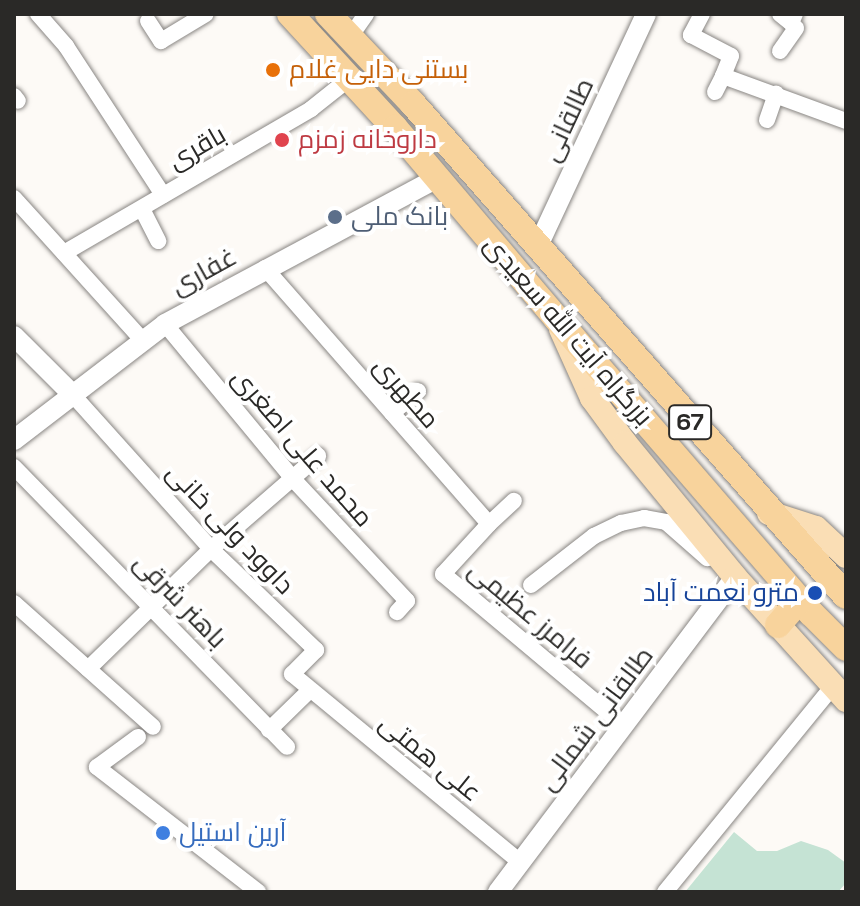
<!DOCTYPE html>
<meta charset="utf-8">
<style>
body{margin:0}
#map{position:relative;width:860px;height:906px;overflow:hidden;background:#fdfaf6;font-family:"Space Grotesk",Cairo,sans-serif}
div>[style]{position:absolute}
.green>*{inset:0;background:#c5e3d4}
.roads{filter:drop-shadow(0 0 2px #898683) drop-shadow(0 0 2px #898683)}
.minor>*{height:16px;margin:-8px;padding:0 8px;transform-origin:8px;border-radius:8px;background:#fff}
.tertiary>*{height:20px;margin:-10px;padding:0 10px;transform-origin:10px;border-radius:10px;background:#fff}
.primary>*{height:24px;margin:-12px;padding:0 12px;transform-origin:12px;border-radius:12px;background:#fadeb5}
.trunk>*{height:26px;margin:-13px;padding:0 13px;transform-origin:13px;border-radius:13px;background:#f8d39c}
.dots>*{width:22px;height:22px;translate:-50% -50%;box-sizing:border-box;border:4px solid #fff;border-radius:50%}
span{translate:-50% -50%;white-space:nowrap;text-align:center;line-height:1.15;-webkit-text-stroke:8px #fff;paint-order:stroke}
.shield-label span{padding:2px 6px;background:#fff;border:2px solid;border-radius:6px;-webkit-text-stroke-width:0}
.shield-label{font-size:24px;color:#2a2927;font-weight:700}
.food-label{font-size:26px;color:#c56008}
.left{translate:0 -50%;text-align:left}
.street-label{font-size:26px;color:#2a2927}
.health-label{font-size:26px;color:#be3a42}
.service-label{font-size:26px;color:#4e5e75}
.transit-label{font-size:26px;color:#164399}
.right{translate:-100% -50%;text-align:right}
.shop-label{font-size:26px;color:#366cbe}
.frame{position:absolute;inset:0;border:16px solid #2a2927;pointer-events:none}
</style>
<div id="map">
<div class="green">
<i style="clip-path:polygon(734px 832px,757px 851px,777px 851px,801px 841px,828px 850px,846px 863px,846px 883px,838px 892px,685px 892px)"></i>
</div>
<div class="roads">
<div class="minor">
<i style="left:38px;top:14px;width:43px;rotate:48.8deg"></i>
<i style="left:66px;top:46px;width:178px;rotate:56.9deg"></i>
<i style="left:702px;top:14px;width:24px;rotate:118deg"></i>
<i style="left:691px;top:35px;width:45px;rotate:27.7deg"></i>
<i style="left:731px;top:56px;width:22px;rotate:112deg"></i>
<i style="left:723px;top:76px;width:131px;rotate:20.1deg"></i>
<i style="left:780px;top:14px;width:14px;rotate:39deg"></i>
<i style="left:791px;top:23px;width:10px;rotate:-66deg"></i>
<i style="left:148px;top:21px;width:24px;rotate:57deg"></i>
<i style="left:161px;top:41px;width:52px;rotate:-31deg"></i>
<i style="left:350px;top:37px;width:28px;rotate:-55deg"></i>
<i style="left:780px;top:51px;width:28px;rotate:-55deg"></i>
<i style="left:715px;top:92px;width:18px;rotate:-63deg"></i>
<i style="left:14px;top:96px;width:6px;rotate:51deg"></i>
<i style="left:767px;top:120px;width:28px;rotate:-71deg"></i>
<i style="left:14px;top:198px;width:193px;rotate:47.9deg"></i>
<i style="left:142px;top:209px;width:36px;rotate:63deg"></i>
<i style="left:64px;top:253px;width:286px;rotate:-30.2deg"></i>
<i style="left:311px;top:109px;width:50px;rotate:-38.5deg"></i>
<i style="left:265px;top:268px;width:340px;rotate:48.8deg"></i>
<i style="left:489px;top:524px;width:34px;rotate:-43deg"></i>
<i style="left:165px;top:324px;width:201px;rotate:50.4deg"></i>
<i style="left:293px;top:479px;width:167px;rotate:46.9deg"></i>
<i style="left:407px;top:601px;width:15px;rotate:132deg"></i>
<i style="left:73px;top:395px;width:207px;rotate:48.1deg"></i>
<i style="left:211px;top:549px;width:146px;rotate:43.9deg"></i>
<i style="left:316px;top:650px;width:34px;rotate:135deg"></i>
<i style="left:292px;top:674px;width:297px;rotate:39.5deg"></i>
<i style="left:392px;top:413px;width:34px;rotate:-40deg"></i>
<i style="left:14px;top:467px;width:391px;rotate:45.7deg"></i>
<i style="left:489px;top:524px;width:68px;rotate:132.6deg"></i>
<i style="left:443px;top:574px;width:234px;rotate:40deg"></i>
<i style="left:531px;top:585px;width:80px;rotate:-37.9deg"></i>
<i style="left:594px;top:536px;width:30px;rotate:-26deg"></i>
<i style="left:621px;top:523px;width:24px;rotate:-12deg"></i>
<i style="left:644px;top:518px;width:22px;rotate:10deg"></i>
<i style="left:666px;top:522px;width:55px;rotate:41.3deg"></i>
<i style="left:14px;top:603px;width:186px;rotate:41.7deg"></i>
<i style="left:88px;top:669px;width:172px;rotate:-44.3deg"></i>
<i style="left:211px;top:549px;width:142px;rotate:-41deg"></i>
<i style="left:269px;top:730px;width:56px;rotate:-44.3deg"></i>
<i style="left:138px;top:737px;width:51px;rotate:143.8deg"></i>
<i style="left:97px;top:767px;width:204px;rotate:37.8deg"></i>
<i style="left:665px;top:892px;width:266px;rotate:-50.8deg"></i>
</div>
<div class="tertiary">
<i style="left:537px;top:248px;width:258px;rotate:-65deg"></i>
<i style="left:14px;top:336px;width:83px;rotate:45deg"></i>
<i style="left:14px;top:440px;width:190px;rotate:-37.5deg"></i>
<i style="left:165px;top:324px;width:309px;rotate:-28.2deg"></i>
<i style="left:498px;top:892px;width:394px;rotate:-53deg"></i>
</div>
<div class="primary">
<i style="left:561px;top:329px;width:76px;rotate:65.8deg"></i>
<i style="left:592px;top:398px;width:56px;rotate:53.7deg"></i>
<i style="left:625px;top:443px;width:173px;rotate:50.6deg"></i>
<i style="left:735px;top:577px;width:166px;rotate:47.9deg"></i>
<i style="left:769px;top:513px;width:49px;rotate:17.7deg"></i>
<i style="left:816px;top:528px;width:41px;rotate:43deg"></i>
</div>
<div class="trunk">
<i style="left:290px;top:14px;width:155px;rotate:47.4deg"></i>
<i style="left:395px;top:128px;width:250px;rotate:49.7deg"></i>
<i style="left:557px;top:319px;width:389px;rotate:49.2deg"></i>
<i style="left:811px;top:613px;width:49px;rotate:45deg"></i>
<i style="left:328px;top:14px;width:124px;rotate:46.6deg"></i>
<i style="left:413px;top:104px;width:655px;rotate:48.65deg"></i>
<i style="left:778px;top:625px;width:33px;rotate:-49deg"></i>
</div>
</div>
<div class="dots">
<i style="left:273px;top:70px;background:#e8710a"></i>
<i style="left:282px;top:140px;background:#e0444e"></i>
<i style="left:335px;top:217px;background:#5c6f8a"></i>
<i style="left:815px;top:593px;background:#1a4fb4"></i>
<i style="left:163px;top:833px;background:#3f7fe0"></i>
</div>
<div class="shield-label">
<span style="left:690px;top:422px">67</span>
</div>
<div class="food-label">
<span class="left" style="left:289px;top:70px">بستنی دایی غلام</span>
</div>
<div class="street-label">
<span style="left:568px;top:120px;rotate:-65deg">طالقانی</span>
<span style="left:197px;top:148px;rotate:-30deg">باقری</span>
<span style="left:204px;top:272px;rotate:-29deg">غفاری</span>
<span style="left:568px;top:331px;rotate:49deg">بزرگراه آیت الله سعیدی</span>
<span style="left:406px;top:393px;rotate:49deg">مطهری</span>
<span style="left:302px;top:448px;rotate:49deg">محمد علی اصغری</span>
<span style="left:230px;top:529px;rotate:46deg">داوود ولی خانی</span>
<span style="left:180px;top:601px;rotate:46deg">باهنر شرقی</span>
<span style="left:530px;top:615px;rotate:40deg">فرامرز عظیمی</span>
<span style="left:596px;top:719px;rotate:-53deg">طالقانی شمالی</span>
<span style="left:430px;top:758px;rotate:39deg">علی همتی</span>
</div>
<div class="health-label">
<span class="left" style="left:298px;top:140px">داروخانه زمزم</span>
</div>
<div class="service-label">
<span class="left" style="left:351px;top:217px">بانک ملی</span>
</div>
<div class="transit-label">
<span class="right" style="left:799px;top:593px">مترو نعمت آباد</span>
</div>
<div class="shop-label">
<span class="left" style="left:179px;top:833px">آرین استیل</span>
</div>
<div class="frame"></div>
</div>
